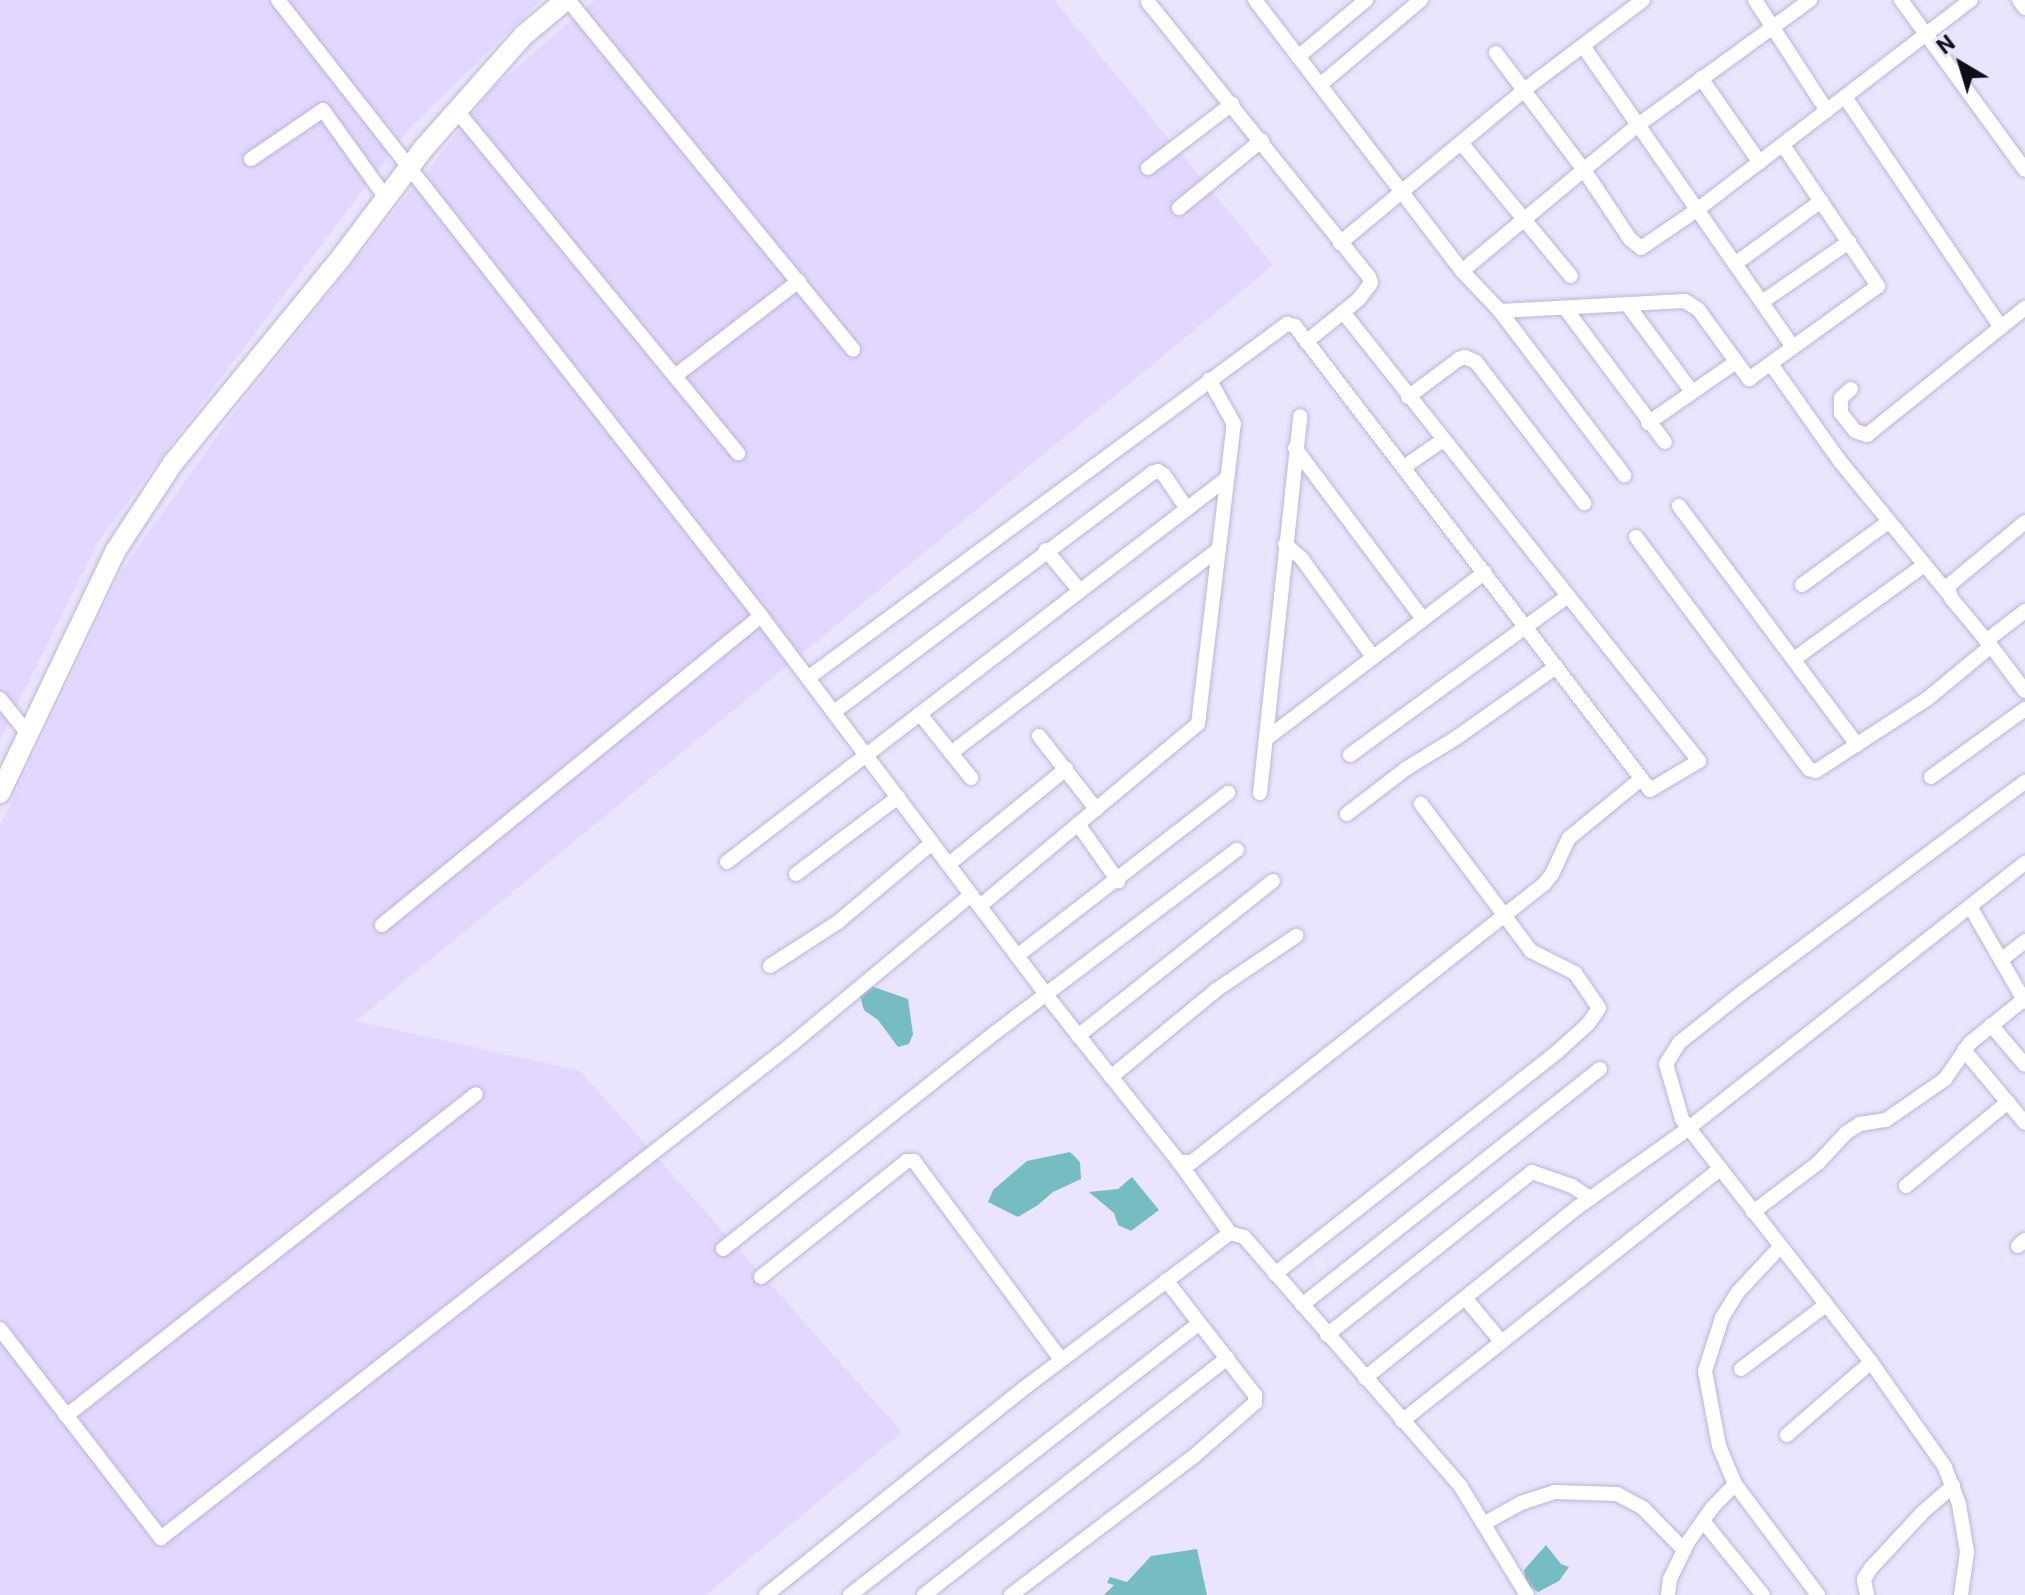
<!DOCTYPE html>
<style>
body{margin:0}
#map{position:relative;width:2025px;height:1595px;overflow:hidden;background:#ebe4fe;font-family:Roboto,sans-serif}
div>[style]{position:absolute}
.built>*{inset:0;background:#e2d7fe}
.water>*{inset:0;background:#75bdc1}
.roads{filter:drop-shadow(0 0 2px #beb5d5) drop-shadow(0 0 2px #beb5d5)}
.street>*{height:14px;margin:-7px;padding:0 7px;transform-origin:7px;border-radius:7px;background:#fff}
.secondary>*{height:20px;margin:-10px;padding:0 10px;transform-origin:10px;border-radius:10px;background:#fff}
span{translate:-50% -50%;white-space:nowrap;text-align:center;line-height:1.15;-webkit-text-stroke:7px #ebe4fe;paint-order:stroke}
.north{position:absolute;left:1921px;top:24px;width:80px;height:80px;-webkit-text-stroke:6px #ebe4fe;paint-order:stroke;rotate:322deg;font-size:22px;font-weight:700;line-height:32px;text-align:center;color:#100d17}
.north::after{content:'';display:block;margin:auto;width:28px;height:36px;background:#100d17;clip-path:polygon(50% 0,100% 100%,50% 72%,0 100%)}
</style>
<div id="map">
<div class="built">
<i style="clip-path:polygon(0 0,541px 0,408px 130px,99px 540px,0 739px)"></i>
<i style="clip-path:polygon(595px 0,1054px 0,1273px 265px,356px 1021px,580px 1071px,902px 1432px,706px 1595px,0 1595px,0 826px,122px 570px,235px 411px,494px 87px)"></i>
</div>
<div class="water">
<i style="clip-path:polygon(871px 986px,908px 999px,913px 1034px,909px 1044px,898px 1047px,878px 1020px,864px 1010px,860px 996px)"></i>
<i style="clip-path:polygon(1070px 1152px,1080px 1162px,1081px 1179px,1053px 1192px,1038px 1205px,1018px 1217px,988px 1202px,993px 1190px,1027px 1161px)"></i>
<i style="clip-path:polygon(1132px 1177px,1159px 1210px,1131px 1231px,1118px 1225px,1114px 1213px,1089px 1192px,1118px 1189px)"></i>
<i style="clip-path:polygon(1546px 1545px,1561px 1564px,1569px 1567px,1559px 1581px,1538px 1592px,1526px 1584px,1524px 1570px)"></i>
<i style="clip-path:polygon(1197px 1549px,1207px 1595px,1104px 1595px,1114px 1585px,1107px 1583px,1110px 1577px,1127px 1582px,1151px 1556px)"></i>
</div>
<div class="roads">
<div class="street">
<i style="left:278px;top:0;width:783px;rotate:51.9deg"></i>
<i style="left:761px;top:616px;width:476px;rotate:53deg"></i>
<i style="left:1047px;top:996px;width:212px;rotate:51.5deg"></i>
<i style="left:1179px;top:1162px;width:13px"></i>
<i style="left:1192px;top:1162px;width:449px;rotate:-38.3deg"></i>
<i style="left:1544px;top:884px;width:13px;rotate:-51deg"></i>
<i style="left:1552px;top:874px;width:40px;rotate:-65deg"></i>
<i style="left:1569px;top:838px;width:93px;rotate:-39.3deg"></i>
<i style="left:568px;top:0;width:451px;rotate:50.8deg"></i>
<i style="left:1255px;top:0;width:341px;rotate:52.6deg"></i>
<i style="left:1462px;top:271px;width:55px;rotate:46.5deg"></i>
<i style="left:1500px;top:311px;width:206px;rotate:52.9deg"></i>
<i style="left:1755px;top:0;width:132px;rotate:57deg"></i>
<i style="left:1901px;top:0;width:210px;rotate:53.9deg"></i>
<i style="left:2019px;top:0;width:10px;rotate:53deg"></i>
<i style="left:1148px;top:2px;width:353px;rotate:51.2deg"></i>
<i style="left:1369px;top:277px;width:6px;rotate:72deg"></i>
<i style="left:1371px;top:283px;width:20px;rotate:127deg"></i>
<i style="left:1359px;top:299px;width:68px;rotate:140.9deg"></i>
<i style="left:1583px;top:46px;width:367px;rotate:55.1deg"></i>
<i style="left:1496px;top:53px;width:146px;rotate:53.1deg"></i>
<i style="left:1584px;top:170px;width:83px;rotate:56.3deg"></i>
<i style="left:1630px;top:239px;width:14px;rotate:39deg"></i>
<i style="left:1641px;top:248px;width:68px;rotate:-34.2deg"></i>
<i style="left:1697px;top:210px;width:345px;rotate:-37.5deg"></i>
<i style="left:1298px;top:57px;width:89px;rotate:-40deg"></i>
<i style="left:1701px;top:78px;width:103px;rotate:55.2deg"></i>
<i style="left:1320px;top:85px;width:132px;rotate:-40.1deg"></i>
<i style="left:1845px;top:97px;width:278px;rotate:55.9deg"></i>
<i style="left:457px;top:111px;width:443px;rotate:50.6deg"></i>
<i style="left:1462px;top:144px;width:171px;rotate:50.5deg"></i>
<i style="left:251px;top:159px;width:87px;rotate:-34.2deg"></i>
<i style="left:323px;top:110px;width:108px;rotate:54.4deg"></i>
<i style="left:1148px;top:168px;width:106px;rotate:-37.3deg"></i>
<i style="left:1179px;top:208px;width:107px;rotate:-39.3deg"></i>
<i style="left:1340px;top:243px;width:239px;rotate:-39.7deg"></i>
<i style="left:1524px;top:90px;width:149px;rotate:-37.1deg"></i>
<i style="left:1735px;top:264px;width:107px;rotate:-36.2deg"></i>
<i style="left:1462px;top:271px;width:229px;rotate:-39.7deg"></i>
<i style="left:1638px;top:125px;width:213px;rotate:-36deg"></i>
<i style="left:1762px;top:302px;width:106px;rotate:-34.6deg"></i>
<i style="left:1627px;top:304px;width:109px;rotate:53.5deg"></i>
<i style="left:1565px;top:308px;width:167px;rotate:53.3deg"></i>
<i style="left:1500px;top:311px;width:185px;rotate:-3.1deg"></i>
<i style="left:1685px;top:301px;width:15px;rotate:32deg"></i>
<i style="left:1698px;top:309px;width:87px;rotate:53.9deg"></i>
<i style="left:1749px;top:379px;width:159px;rotate:-35.8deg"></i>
<i style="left:1878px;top:286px;width:170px;rotate:-124deg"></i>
<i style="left:1771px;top:364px;width:118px;rotate:54.7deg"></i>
<i style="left:1839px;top:460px;width:172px;rotate:50.7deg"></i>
<i style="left:675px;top:376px;width:156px;rotate:-37.5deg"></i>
<i style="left:1851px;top:389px;width:13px;rotate:138deg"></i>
<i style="left:1841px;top:398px;width:15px;rotate:90deg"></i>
<i style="left:1841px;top:413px;width:23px;rotate:52deg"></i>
<i style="left:1855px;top:431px;width:13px;rotate:18deg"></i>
<i style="left:1867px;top:435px;width:203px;rotate:-38.8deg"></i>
<i style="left:1408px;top:397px;width:64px;rotate:-36.7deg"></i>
<i style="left:1459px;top:359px;width:6px;rotate:-18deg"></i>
<i style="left:1465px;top:357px;width:12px;rotate:24deg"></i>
<i style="left:1476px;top:362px;width:178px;rotate:52.5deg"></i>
<i style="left:1648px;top:423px;width:107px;rotate:-34.7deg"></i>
<i style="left:1295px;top:448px;width:214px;rotate:53.2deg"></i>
<i style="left:1404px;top:467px;width:47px;rotate:-34.7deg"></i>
<i style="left:1679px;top:506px;width:298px;rotate:53.3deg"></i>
<i style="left:1636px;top:537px;width:289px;rotate:53.3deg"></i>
<i style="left:1809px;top:769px;width:7px;rotate:16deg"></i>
<i style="left:1816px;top:771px;width:132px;rotate:-33deg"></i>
<i style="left:1927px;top:699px;width:83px;rotate:-39.6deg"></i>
<i style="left:1991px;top:646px;width:62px;rotate:-129.8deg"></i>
<i style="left:1951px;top:598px;width:12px;rotate:-104deg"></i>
<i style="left:1948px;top:586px;width:100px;rotate:-39.7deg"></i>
<i style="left:1285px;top:544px;width:23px;rotate:41deg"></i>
<i style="left:1302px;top:559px;width:121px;rotate:54.1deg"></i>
<i style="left:1046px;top:550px;width:53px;rotate:50.3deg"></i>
<i style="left:1802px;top:585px;width:105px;rotate:-36.1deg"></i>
<i style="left:1986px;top:641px;width:49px;rotate:-37.6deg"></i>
<i style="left:1991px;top:646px;width:56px;rotate:52.9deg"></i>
<i style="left:1794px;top:659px;width:159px;rotate:-35.8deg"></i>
<i style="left:808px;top:678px;width:596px;rotate:-36.47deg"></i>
<i style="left:1287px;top:324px;width:8px;rotate:14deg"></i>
<i style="left:1295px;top:326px;width:584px;rotate:52.58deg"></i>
<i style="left:1650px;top:790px;width:57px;rotate:-30.6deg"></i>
<i style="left:1699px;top:761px;width:573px;rotate:-128.41deg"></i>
<i style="left:0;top:699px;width:46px;rotate:51.1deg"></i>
<i style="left:834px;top:712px;width:398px;rotate:-36.9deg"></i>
<i style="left:1152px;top:473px;width:6px;rotate:-18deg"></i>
<i style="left:1158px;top:471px;width:7px;rotate:34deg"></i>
<i style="left:1164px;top:475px;width:41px;rotate:55.9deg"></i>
<i style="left:920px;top:714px;width:82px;rotate:51.4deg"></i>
<i style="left:1039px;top:736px;width:93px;rotate:52deg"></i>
<i style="left:1266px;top:739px;width:275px;rotate:-37.3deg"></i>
<i style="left:951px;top:753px;width:337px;rotate:-37.3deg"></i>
<i style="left:1350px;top:755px;width:270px;rotate:-36.1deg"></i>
<i style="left:1931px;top:777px;width:116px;rotate:-35.9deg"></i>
<i style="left:1260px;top:793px;width:379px;rotate:-83.9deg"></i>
<i style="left:1347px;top:814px;width:76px;rotate:-37.5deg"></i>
<i style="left:1407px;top:768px;width:57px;rotate:-31.5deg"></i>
<i style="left:1456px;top:738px;width:123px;rotate:-35.4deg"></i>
<i style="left:1078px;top:824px;width:70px;rotate:54.9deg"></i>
<i style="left:727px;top:862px;width:630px;rotate:-37.52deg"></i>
<i style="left:949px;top:864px;width:151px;rotate:-39.1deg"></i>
<i style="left:796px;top:874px;width:128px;rotate:-37deg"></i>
<i style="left:980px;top:906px;width:284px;rotate:-39.9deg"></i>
<i style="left:1198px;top:724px;width:302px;rotate:-83.2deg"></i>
<i style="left:1234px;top:424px;width:51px;rotate:-119.1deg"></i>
<i style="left:1971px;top:908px;width:108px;rotate:60.1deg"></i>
<i style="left:382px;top:925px;width:489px;rotate:-39.2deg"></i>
<i style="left:1017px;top:956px;width:267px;rotate:-37.7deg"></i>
<i style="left:2001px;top:960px;width:31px;rotate:-38deg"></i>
<i style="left:770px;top:966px;width:81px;rotate:-32.9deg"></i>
<i style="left:838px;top:922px;width:123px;rotate:-40deg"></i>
<i style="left:1991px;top:1025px;width:52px;rotate:49.6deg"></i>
<i style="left:1078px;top:1036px;width:249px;rotate:-38.5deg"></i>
<i style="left:1964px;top:1050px;width:95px;rotate:50.1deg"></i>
<i style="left:1111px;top:1077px;width:136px;rotate:-39.6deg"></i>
<i style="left:1216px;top:990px;width:97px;rotate:-34deg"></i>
<i style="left:1179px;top:1162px;width:87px;rotate:54.3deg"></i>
<i style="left:1906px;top:1186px;width:132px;rotate:-39.5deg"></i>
<i style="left:1753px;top:1212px;width:81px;rotate:-37deg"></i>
<i style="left:1818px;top:1163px;width:41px;rotate:-47deg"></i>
<i style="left:1846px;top:1133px;width:17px;rotate:-33deg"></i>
<i style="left:1860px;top:1124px;width:26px;rotate:-9deg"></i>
<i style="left:1886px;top:1120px;width:72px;rotate:-34.8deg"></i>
<i style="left:1945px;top:1079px;width:44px;rotate:-55.2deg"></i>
<i style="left:1970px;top:1043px;width:68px;rotate:-39.1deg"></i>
<i style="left:2018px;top:1246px;width:9px;rotate:-41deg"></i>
<i style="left:1780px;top:1247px;width:62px;rotate:133deg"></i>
<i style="left:1738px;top:1292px;width:31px;rotate:122deg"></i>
<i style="left:1722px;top:1318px;width:56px;rotate:107.8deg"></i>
<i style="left:1705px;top:1371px;width:76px;rotate:79.4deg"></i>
<i style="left:1719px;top:1446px;width:41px;rotate:67.2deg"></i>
<i style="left:1735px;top:1484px;width:139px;rotate:53.2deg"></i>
<i style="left:723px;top:1249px;width:344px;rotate:-38.5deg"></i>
<i style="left:992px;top:1035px;width:307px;rotate:-37.1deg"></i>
<i style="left:1275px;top:1274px;width:357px;rotate:-38.2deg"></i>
<i style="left:1556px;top:1053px;width:43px;rotate:-42.2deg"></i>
<i style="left:1588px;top:1024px;width:19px;rotate:-55deg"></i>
<i style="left:1599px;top:1008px;width:42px;rotate:-124.4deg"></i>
<i style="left:1575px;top:973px;width:49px;rotate:-153.4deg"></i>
<i style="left:1531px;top:951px;width:184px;rotate:-126.8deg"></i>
<i style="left:761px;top:1277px;width:186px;rotate:-38.5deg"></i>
<i style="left:907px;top:1161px;width:7px"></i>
<i style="left:914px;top:1161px;width:247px;rotate:53.5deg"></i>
<i style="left:1465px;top:1298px;width:56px;rotate:50.1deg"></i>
<i style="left:1302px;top:1305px;width:380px;rotate:-38.4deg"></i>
<i style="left:0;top:1329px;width:264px;rotate:52.4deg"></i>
<i style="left:161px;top:1538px;width:801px;rotate:-38.06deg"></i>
<i style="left:792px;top:1044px;width:233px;rotate:-39.8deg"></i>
<i style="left:1327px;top:1335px;width:262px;rotate:-38.5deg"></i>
<i style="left:1532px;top:1172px;width:42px;rotate:19.3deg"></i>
<i style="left:1572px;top:1186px;width:22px;rotate:34deg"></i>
<i style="left:1741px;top:1369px;width:106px;rotate:-37deg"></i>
<i style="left:1365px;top:1378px;width:273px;rotate:-38.8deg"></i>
<i style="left:1578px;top:1207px;width:136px;rotate:-35.4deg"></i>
<i style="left:1689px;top:1128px;width:428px;rotate:-38.3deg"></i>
<i style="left:66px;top:1416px;width:521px;rotate:-38.14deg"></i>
<i style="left:1402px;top:1421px;width:406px;rotate:-38.4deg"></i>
<i style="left:1787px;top:1435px;width:111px;rotate:-41deg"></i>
<i style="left:1703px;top:1521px;width:95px;rotate:51deg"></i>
<i style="left:1485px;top:1523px;width:41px;rotate:-29.1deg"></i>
<i style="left:1521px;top:1503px;width:35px;rotate:-18deg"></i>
<i style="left:1554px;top:1492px;width:63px;rotate:1.8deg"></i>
<i style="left:1617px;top:1494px;width:30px;rotate:28deg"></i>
<i style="left:1643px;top:1508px;width:59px;rotate:45.7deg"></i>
<i style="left:766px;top:1595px;width:334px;rotate:-38.7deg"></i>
<i style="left:1027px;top:1386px;width:254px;rotate:-37deg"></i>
<i style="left:1230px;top:1233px;width:15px;rotate:16deg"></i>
<i style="left:1244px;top:1237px;width:331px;rotate:49deg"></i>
<i style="left:1461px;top:1487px;width:127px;rotate:58.6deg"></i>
<i style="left:850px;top:1595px;width:442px;rotate:-37.9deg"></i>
<i style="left:924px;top:1595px;width:385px;rotate:-38deg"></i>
<i style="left:1011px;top:1595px;width:228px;rotate:-37.2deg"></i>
<i style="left:1193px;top:1457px;width:82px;rotate:-41.1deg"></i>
<i style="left:1255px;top:1403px;width:8px;rotate:-90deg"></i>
<i style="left:1255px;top:1395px;width:145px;rotate:-127.7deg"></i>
<i style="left:1668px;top:1595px;width:16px;rotate:-83deg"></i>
<i style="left:1670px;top:1579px;width:41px;rotate:-64.1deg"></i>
<i style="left:1688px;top:1542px;width:42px;rotate:-54.8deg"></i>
<i style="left:1712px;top:1508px;width:33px;rotate:-46deg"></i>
<i style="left:1867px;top:1595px;width:16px;rotate:-101deg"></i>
<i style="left:1864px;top:1579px;width:13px;rotate:-58deg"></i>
<i style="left:1871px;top:1568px;width:76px;rotate:-47.1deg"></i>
<i style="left:1923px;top:1512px;width:40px;rotate:-41deg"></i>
<i style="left:1961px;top:1595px;width:43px;rotate:-82.1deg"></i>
<i style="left:1967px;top:1552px;width:49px;rotate:-99.5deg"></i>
<i style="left:1959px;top:1504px;width:40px;rotate:-111deg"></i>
<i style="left:1945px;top:1467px;width:128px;rotate:-125.2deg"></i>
<i style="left:1871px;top:1362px;width:308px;rotate:-127.9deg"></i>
<i style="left:1682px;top:1119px;width:57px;rotate:-106.2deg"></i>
<i style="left:1666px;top:1064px;width:25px;rotate:-58deg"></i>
<i style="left:1679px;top:1043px;width:82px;rotate:-38.6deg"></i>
<i style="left:1743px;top:992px;width:352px;rotate:-36.7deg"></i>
</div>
<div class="secondary">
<i style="left:0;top:793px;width:269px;rotate:-64.5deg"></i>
<i style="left:116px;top:550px;width:104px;rotate:-56.8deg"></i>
<i style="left:173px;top:463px;width:269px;rotate:-50.7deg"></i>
<i style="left:343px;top:255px;width:134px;rotate:-52.9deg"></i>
<i style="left:424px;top:148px;width:151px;rotate:-48.5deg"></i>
<i style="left:524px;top:35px;width:55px;rotate:-39.8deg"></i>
</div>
</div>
<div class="north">N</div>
</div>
